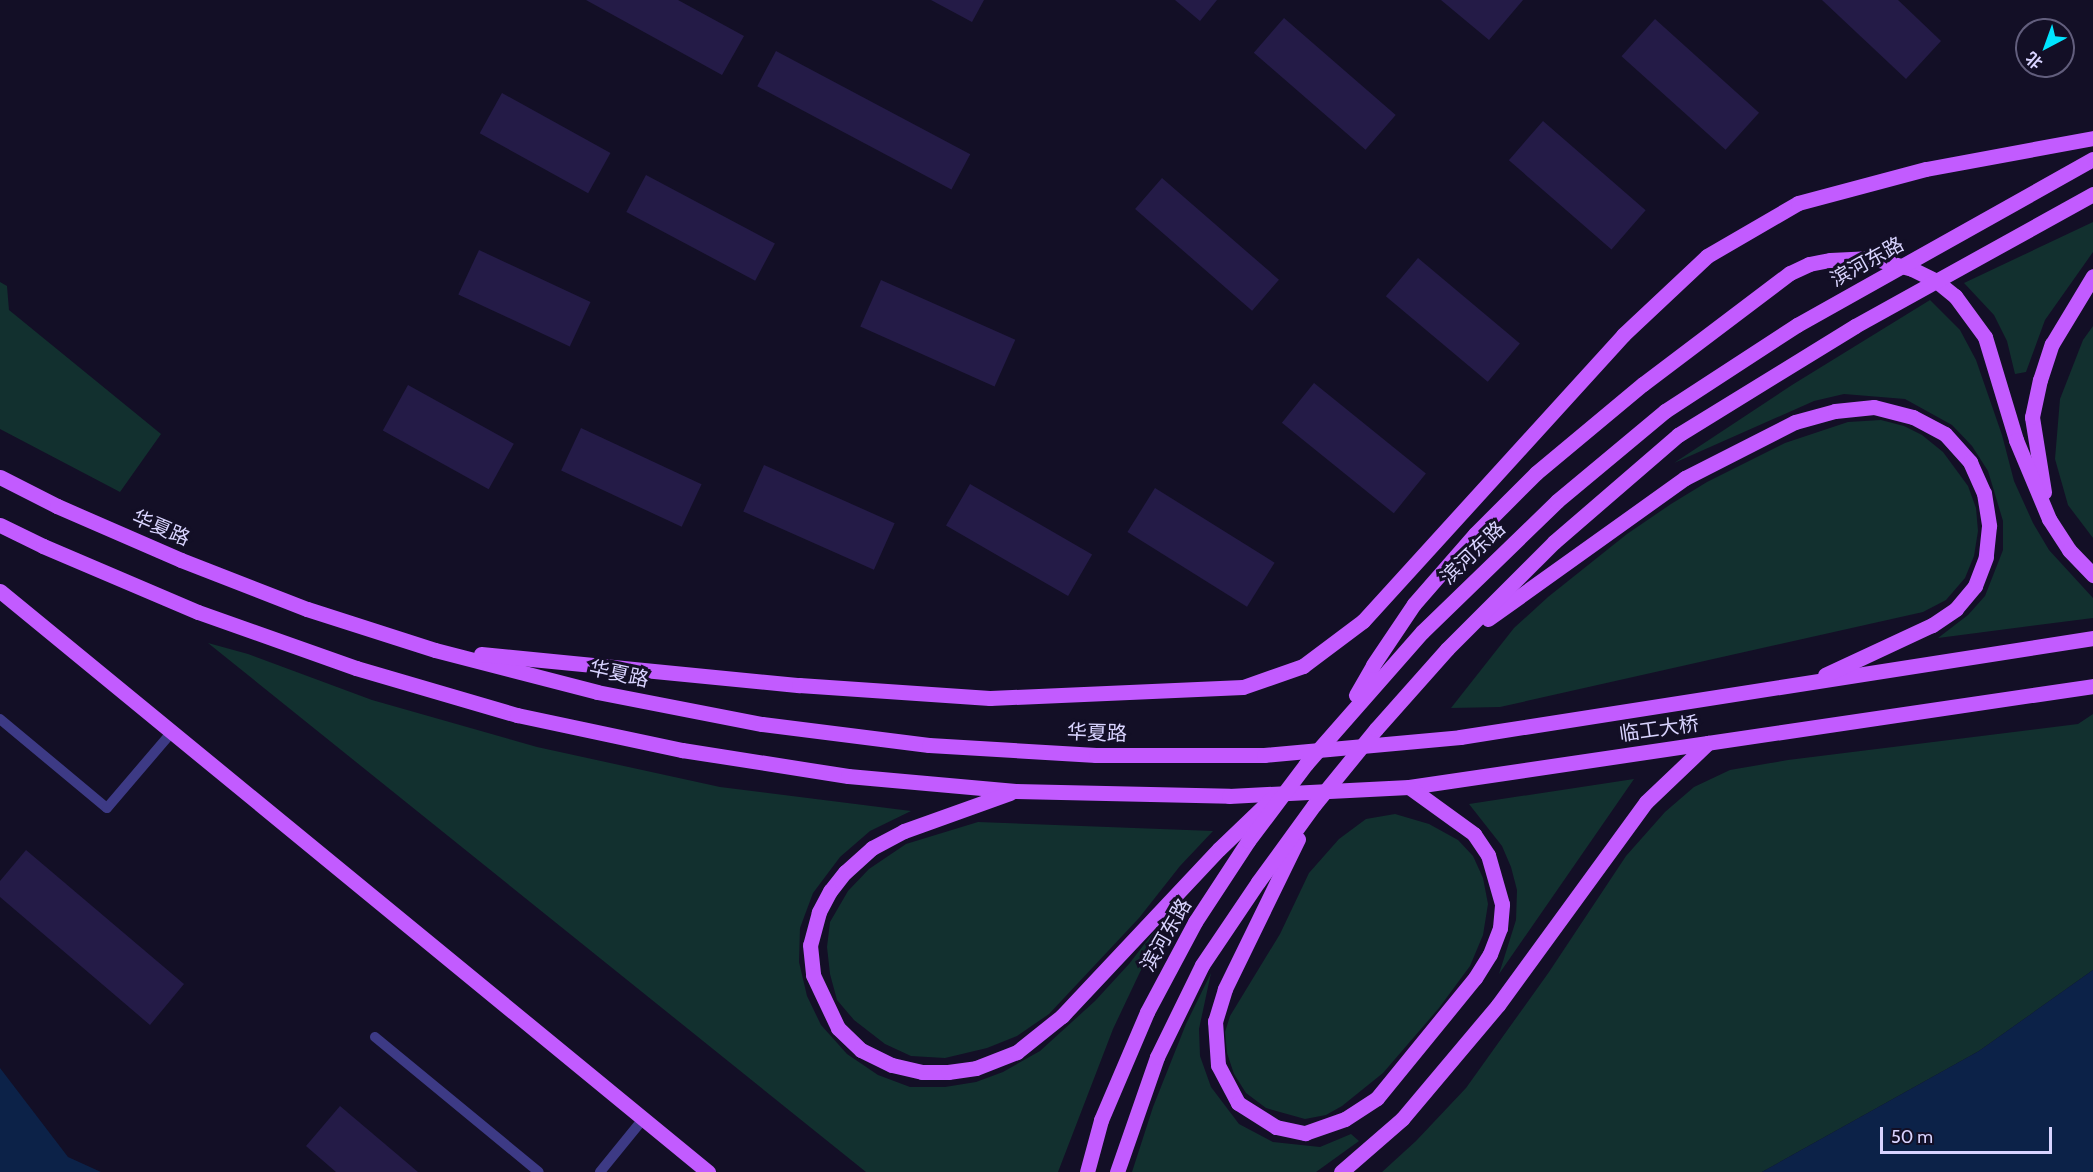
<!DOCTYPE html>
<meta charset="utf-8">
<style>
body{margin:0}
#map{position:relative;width:2093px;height:1172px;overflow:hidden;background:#130f26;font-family:Cabin,"Noto Sans SC",sans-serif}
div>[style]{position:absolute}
.green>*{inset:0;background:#12302f}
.water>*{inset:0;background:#0c2248}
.building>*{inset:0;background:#241b47;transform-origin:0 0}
.service>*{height:10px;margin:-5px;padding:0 5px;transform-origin:5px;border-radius:5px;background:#3d3a85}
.primary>*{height:15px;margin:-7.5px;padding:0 7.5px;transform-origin:7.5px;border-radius:7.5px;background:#c25bff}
span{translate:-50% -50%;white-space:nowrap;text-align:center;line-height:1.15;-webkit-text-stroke:6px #130f26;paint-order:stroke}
.street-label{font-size:20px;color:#d9d4ff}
.north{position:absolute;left:2015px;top:18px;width:60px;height:60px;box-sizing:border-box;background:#130f26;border:2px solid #625e7d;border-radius:50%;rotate:221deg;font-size:16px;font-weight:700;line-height:24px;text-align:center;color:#d9d4ff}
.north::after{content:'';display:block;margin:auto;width:21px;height:27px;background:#00e5ff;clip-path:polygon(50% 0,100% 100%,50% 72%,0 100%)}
.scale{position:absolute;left:1880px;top:1127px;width:172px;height:27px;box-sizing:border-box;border:3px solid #d9d4ff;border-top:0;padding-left:8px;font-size:18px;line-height:21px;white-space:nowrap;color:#d9d4ff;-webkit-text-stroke:4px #130f26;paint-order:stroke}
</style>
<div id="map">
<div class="green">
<i style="clip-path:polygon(2093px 222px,2093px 252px,2045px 320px,2026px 372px,2015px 374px,2007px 341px,1994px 315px,1964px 283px)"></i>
<i style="clip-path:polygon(0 282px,7px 286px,9px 310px,161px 434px,120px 492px,0 429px)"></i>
<i style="clip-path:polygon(1930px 300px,1960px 330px,1976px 360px,2002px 435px,2014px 481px,2033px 523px,2049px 550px,2093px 598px,2093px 618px,1938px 638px,1968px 615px,1985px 596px,2003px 550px,2003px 521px,1988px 471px,1972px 446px,1952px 425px,1905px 399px,1844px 394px,1814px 401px,1674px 463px,1792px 385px)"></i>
<i style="clip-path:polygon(2093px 326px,2093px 538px,2068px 505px,2055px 459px,2060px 399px,2083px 340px)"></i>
<i style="clip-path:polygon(1881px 420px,1904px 426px,1922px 435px,1943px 452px,1968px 486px,1976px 508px,1978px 531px,1974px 556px,1965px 578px,1946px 600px,1923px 612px,1500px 707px,1451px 708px,1514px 628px,1548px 597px,1627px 534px,1671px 504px,1707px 482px,1785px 443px,1848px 422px)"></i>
<i style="clip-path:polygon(208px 643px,248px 654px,372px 700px,537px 747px,720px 787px,911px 811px,870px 831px,840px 857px,813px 893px,800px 928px,799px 962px,807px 996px,821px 1025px,847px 1054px,878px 1075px,910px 1087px,945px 1087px,976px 1082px,1003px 1072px,1040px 1051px,1095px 1001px,1129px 964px,1156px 929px,1162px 934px,1140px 972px,1113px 1029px,1058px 1172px,866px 1172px)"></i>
<i style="clip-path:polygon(2093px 714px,2093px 970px,1979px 1051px,1762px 1172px,1382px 1172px,1416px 1141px,1466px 1088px,1549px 972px,1626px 856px,1665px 812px,1694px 787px,1730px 770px,1788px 760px,2078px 724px)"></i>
<i style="clip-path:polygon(1634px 779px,1499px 974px,1516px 920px,1517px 890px,1511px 867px,1502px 846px,1469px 804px)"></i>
<i style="clip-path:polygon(1395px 814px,1429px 824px,1458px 840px,1473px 856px,1483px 878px,1488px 904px,1483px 935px,1470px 966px,1439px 1008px,1383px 1073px,1342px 1106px,1326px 1115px,1305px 1119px,1266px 1108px,1246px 1093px,1234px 1074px,1227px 1053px,1225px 1032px,1230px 1016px,1280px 934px,1309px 873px,1339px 839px,1366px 819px)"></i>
<i style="clip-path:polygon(978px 822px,1213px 831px,1180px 866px,1139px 918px,1049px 1014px,1017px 1036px,987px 1048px,945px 1058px,911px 1056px,885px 1044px,854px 1020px,837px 1000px,830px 974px,827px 947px,830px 922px,848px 891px,869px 869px,906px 844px)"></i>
<i style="clip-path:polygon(1211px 973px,1199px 1029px,1200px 1056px,1211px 1087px,1239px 1124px,1273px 1142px,1320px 1147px,1351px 1134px,1359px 1141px,1316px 1172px,1132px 1172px,1153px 1107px,1186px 1024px)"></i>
</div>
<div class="water">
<i style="clip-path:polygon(2093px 970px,2093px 1172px,1762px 1172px,1979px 1051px)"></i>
<i style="clip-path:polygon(0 1068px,68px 1157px,101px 1172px,0 1172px)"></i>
</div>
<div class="building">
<i style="clip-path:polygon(586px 0,678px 0,744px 36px,722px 75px)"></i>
<i style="clip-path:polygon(931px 0,984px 0,972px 22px)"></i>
<i style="clip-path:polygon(1175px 0,1217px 0,1200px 21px)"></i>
<i style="clip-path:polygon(1441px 0,1523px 0,1489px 40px)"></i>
<i style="clip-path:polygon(1822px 0,1898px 0,1941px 41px,1906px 79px)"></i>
<i style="left:1284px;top:18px;width:148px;height:46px;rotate:41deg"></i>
<i style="left:1655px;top:19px;width:140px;height:50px;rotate:42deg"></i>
<i style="left:776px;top:51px;width:220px;height:40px;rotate:28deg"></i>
<i style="left:502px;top:93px;width:124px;height:46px;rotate:29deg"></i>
<i style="left:1543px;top:121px;width:136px;height:52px;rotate:41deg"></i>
<i style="left:646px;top:175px;width:146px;height:42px;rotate:28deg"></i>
<i style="left:1162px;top:178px;width:155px;height:41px;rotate:41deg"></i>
<i style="left:479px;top:250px;width:123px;height:49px;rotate:25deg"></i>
<i style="left:1418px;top:258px;width:133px;height:50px;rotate:40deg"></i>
<i style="left:881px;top:280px;width:147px;height:51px;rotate:24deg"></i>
<i style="left:1314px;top:383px;width:144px;height:51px;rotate:39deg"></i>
<i style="left:408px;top:385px;width:121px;height:52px;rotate:29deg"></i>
<i style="left:581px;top:428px;width:133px;height:47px;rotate:25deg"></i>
<i style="left:764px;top:465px;width:143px;height:51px;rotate:24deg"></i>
<i style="left:970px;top:484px;width:141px;height:48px;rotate:30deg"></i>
<i style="left:1155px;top:488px;width:141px;height:52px;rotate:32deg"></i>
<i style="clip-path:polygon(26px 850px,184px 984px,150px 1025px,0 897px,0 881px)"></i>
<i style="clip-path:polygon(340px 1106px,418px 1172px,336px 1172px,306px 1146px)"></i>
</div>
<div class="service">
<i style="left:0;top:719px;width:139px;rotate:39.8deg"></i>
<i style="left:107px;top:808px;width:100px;rotate:-49.5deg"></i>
<i style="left:375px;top:1037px;width:212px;rotate:39.5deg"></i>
<i style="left:600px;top:1172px;width:68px;rotate:-50.9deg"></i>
</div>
<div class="primary">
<i style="left:0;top:477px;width:64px;rotate:27deg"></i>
<i style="left:57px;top:506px;width:135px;rotate:23.5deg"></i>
<i style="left:181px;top:560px;width:135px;rotate:21.3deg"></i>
<i style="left:307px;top:609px;width:134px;rotate:17.8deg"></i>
<i style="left:435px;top:650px;width:167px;rotate:14.5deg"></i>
<i style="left:597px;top:692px;width:168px;rotate:11deg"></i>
<i style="left:762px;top:724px;width:168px;rotate:7.2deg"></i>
<i style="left:929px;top:745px;width:167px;rotate:3.4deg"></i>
<i style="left:1096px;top:755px;width:168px"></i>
<i style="left:1264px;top:755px;width:197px;rotate:-5.2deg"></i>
<i style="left:1460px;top:737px;width:641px;rotate:-8.89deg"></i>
<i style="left:2044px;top:492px;width:76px;rotate:-99.1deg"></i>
<i style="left:2032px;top:417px;width:38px;rotate:-78deg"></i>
<i style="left:2040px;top:380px;width:38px;rotate:-72deg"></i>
<i style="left:2052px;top:344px;width:79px;rotate:-58.9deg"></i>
<i style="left:0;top:525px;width:48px;rotate:26deg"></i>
<i style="left:43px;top:546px;width:168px;rotate:23.1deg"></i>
<i style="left:198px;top:612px;width:168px;rotate:19.5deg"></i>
<i style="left:356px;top:668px;width:168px;rotate:16.3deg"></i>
<i style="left:517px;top:715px;width:169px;rotate:12deg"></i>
<i style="left:682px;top:750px;width:168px;rotate:8.9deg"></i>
<i style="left:848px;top:776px;width:168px;rotate:5.1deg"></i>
<i style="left:1015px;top:791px;width:214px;rotate:1.3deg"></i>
<i style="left:1229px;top:796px;width:180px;rotate:-2.9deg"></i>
<i style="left:1409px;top:787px;width:691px;rotate:-8.4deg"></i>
<i style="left:0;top:591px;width:916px;rotate:39.37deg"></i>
<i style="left:1488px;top:619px;width:242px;rotate:-35.6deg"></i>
<i style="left:1685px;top:478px;width:123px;rotate:-27deg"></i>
<i style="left:1795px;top:422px;width:41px;rotate:-15.4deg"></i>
<i style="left:1835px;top:411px;width:39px;rotate:-6deg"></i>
<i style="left:1874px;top:407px;width:40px;rotate:14.4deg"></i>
<i style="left:1913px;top:417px;width:36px;rotate:28deg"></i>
<i style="left:1945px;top:434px;width:38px;rotate:48deg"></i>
<i style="left:1970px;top:462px;width:34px;rotate:66deg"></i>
<i style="left:1984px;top:493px;width:33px;rotate:81deg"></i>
<i style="left:1989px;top:526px;width:31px;rotate:96deg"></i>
<i style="left:1986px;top:557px;width:31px;rotate:111deg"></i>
<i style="left:1975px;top:586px;width:30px;rotate:130deg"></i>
<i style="left:1956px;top:609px;width:29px;rotate:146deg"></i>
<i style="left:1932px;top:625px;width:118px;rotate:155deg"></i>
<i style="left:481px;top:654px;width:320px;rotate:5.6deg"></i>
<i style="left:799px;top:685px;width:191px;rotate:3.9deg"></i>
<i style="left:990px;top:698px;width:253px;rotate:-2.5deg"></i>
<i style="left:1243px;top:687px;width:64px;rotate:-19.3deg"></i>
<i style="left:1303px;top:666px;width:75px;rotate:-36.9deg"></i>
<i style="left:1363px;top:621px;width:387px;rotate:-47.7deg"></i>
<i style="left:1623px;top:335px;width:115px;rotate:-43.2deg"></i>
<i style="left:1707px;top:256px;width:105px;rotate:-30.2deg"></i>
<i style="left:1798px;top:203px;width:132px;rotate:-14.9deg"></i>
<i style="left:1926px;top:169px;width:170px;rotate:-10.5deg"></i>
<i style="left:1356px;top:695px;width:34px;rotate:-60deg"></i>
<i style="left:1373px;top:665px;width:73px;rotate:-56.1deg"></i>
<i style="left:1414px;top:604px;width:93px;rotate:-48.9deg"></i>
<i style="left:1475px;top:534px;width:86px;rotate:-45deg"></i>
<i style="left:1536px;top:473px;width:139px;rotate:-39.8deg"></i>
<i style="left:1643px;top:384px;width:184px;rotate:-37.1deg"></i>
<i style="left:1790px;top:273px;width:21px;rotate:-25deg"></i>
<i style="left:1809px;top:264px;width:21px;rotate:-11deg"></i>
<i style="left:1830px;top:260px;width:42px;rotate:-2.7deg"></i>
<i style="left:1872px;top:258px;width:41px;rotate:15.4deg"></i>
<i style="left:1912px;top:269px;width:25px;rotate:26deg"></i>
<i style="left:1935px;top:280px;width:26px;rotate:39deg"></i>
<i style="left:1955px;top:296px;width:51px;rotate:53.8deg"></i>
<i style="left:1985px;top:337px;width:108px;rotate:73.2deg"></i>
<i style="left:2016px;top:440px;width:86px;rotate:67.3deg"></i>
<i style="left:2049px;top:519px;width:37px;rotate:57deg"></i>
<i style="left:2069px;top:550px;width:35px;rotate:46deg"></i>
<i style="left:1010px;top:793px;width:113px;rotate:160.3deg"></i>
<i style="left:904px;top:831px;width:36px;rotate:152deg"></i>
<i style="left:872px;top:848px;width:36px;rotate:138deg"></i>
<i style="left:845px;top:872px;width:24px;rotate:128deg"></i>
<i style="left:830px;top:891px;width:24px;rotate:118deg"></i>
<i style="left:819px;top:912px;width:34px;rotate:105deg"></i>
<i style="left:810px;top:945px;width:30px;rotate:84deg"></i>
<i style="left:813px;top:975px;width:59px;rotate:64.7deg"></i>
<i style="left:838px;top:1028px;width:32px;rotate:44deg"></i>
<i style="left:861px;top:1050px;width:34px;rotate:26deg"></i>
<i style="left:892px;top:1065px;width:31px;rotate:13deg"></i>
<i style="left:922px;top:1072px;width:26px"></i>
<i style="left:948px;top:1072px;width:28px;rotate:-8deg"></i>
<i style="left:976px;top:1068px;width:44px;rotate:-21.3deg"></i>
<i style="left:1017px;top:1052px;width:58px;rotate:-38.7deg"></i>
<i style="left:1062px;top:1016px;width:229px;rotate:-46.8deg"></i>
<i style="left:1219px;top:849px;width:76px;rotate:-43.9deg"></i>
<i style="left:1298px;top:839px;width:167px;rotate:116deg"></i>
<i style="left:1225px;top:989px;width:34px;rotate:107deg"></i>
<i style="left:1215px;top:1021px;width:44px;rotate:86.1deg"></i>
<i style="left:1218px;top:1065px;width:43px;rotate:62.2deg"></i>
<i style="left:1238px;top:1103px;width:45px;rotate:32.3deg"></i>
<i style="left:1276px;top:1127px;width:30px;rotate:12deg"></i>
<i style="left:1305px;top:1133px;width:42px;rotate:-19.3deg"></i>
<i style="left:1345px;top:1119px;width:38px;rotate:-33deg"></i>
<i style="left:1377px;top:1098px;width:155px;rotate:-50.8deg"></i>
<i style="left:1475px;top:978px;width:28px;rotate:-58deg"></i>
<i style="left:1490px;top:954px;width:28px;rotate:-69deg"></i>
<i style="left:1500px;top:928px;width:24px;rotate:-85deg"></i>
<i style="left:1502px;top:904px;width:51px;rotate:-105.9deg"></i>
<i style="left:1488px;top:855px;width:25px;rotate:-124deg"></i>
<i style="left:1474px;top:834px;width:80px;rotate:-144.1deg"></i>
<i style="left:1087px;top:1172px;width:54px;rotate:-74.9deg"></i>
<i style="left:1101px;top:1120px;width:117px;rotate:-66.9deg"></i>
<i style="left:1147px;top:1012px;width:102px;rotate:-61.9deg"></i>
<i style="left:1195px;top:922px;width:97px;rotate:-56.8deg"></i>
<i style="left:1248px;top:841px;width:96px;rotate:-53deg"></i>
<i style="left:1306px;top:764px;width:176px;rotate:-48.7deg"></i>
<i style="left:1422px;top:632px;width:188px;rotate:-44.1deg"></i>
<i style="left:1557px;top:501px;width:141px;rotate:-39.8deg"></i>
<i style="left:1665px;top:411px;width:158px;rotate:-33.1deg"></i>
<i style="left:1797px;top:325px;width:339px;rotate:-29.3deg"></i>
<i style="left:1117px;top:1172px;width:122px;rotate:-70.8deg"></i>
<i style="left:1157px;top:1057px;width:102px;rotate:-63.9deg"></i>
<i style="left:1202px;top:965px;width:100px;rotate:-56deg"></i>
<i style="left:1258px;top:882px;width:95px;rotate:-54deg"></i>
<i style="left:1314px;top:805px;width:98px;rotate:-50.8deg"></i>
<i style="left:1376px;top:729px;width:107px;rotate:-48.4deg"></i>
<i style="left:1447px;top:649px;width:151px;rotate:-45deg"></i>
<i style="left:1554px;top:542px;width:164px;rotate:-40.8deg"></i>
<i style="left:1678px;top:435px;width:208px;rotate:-31.6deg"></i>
<i style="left:1855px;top:326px;width:272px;rotate:-29deg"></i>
<i style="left:1341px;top:1172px;width:81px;rotate:-41deg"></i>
<i style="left:1402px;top:1119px;width:149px;rotate:-49.9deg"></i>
<i style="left:1498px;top:1005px;width:251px;rotate:-53.9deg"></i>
<i style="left:1646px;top:802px;width:86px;rotate:-43.6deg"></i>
</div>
<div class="street-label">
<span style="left:1867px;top:262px;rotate:-29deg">滨河东路</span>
<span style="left:161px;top:528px;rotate:23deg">华夏路</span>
<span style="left:1473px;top:553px;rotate:-44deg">滨河东路</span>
<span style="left:619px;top:674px;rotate:12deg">华夏路</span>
<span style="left:1659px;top:729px;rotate:-8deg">临工大桥</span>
<span style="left:1097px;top:733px;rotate:2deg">华夏路</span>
<span style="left:1166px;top:935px;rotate:-60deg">滨河东路</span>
</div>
<div class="north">北</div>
<div class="scale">50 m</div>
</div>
